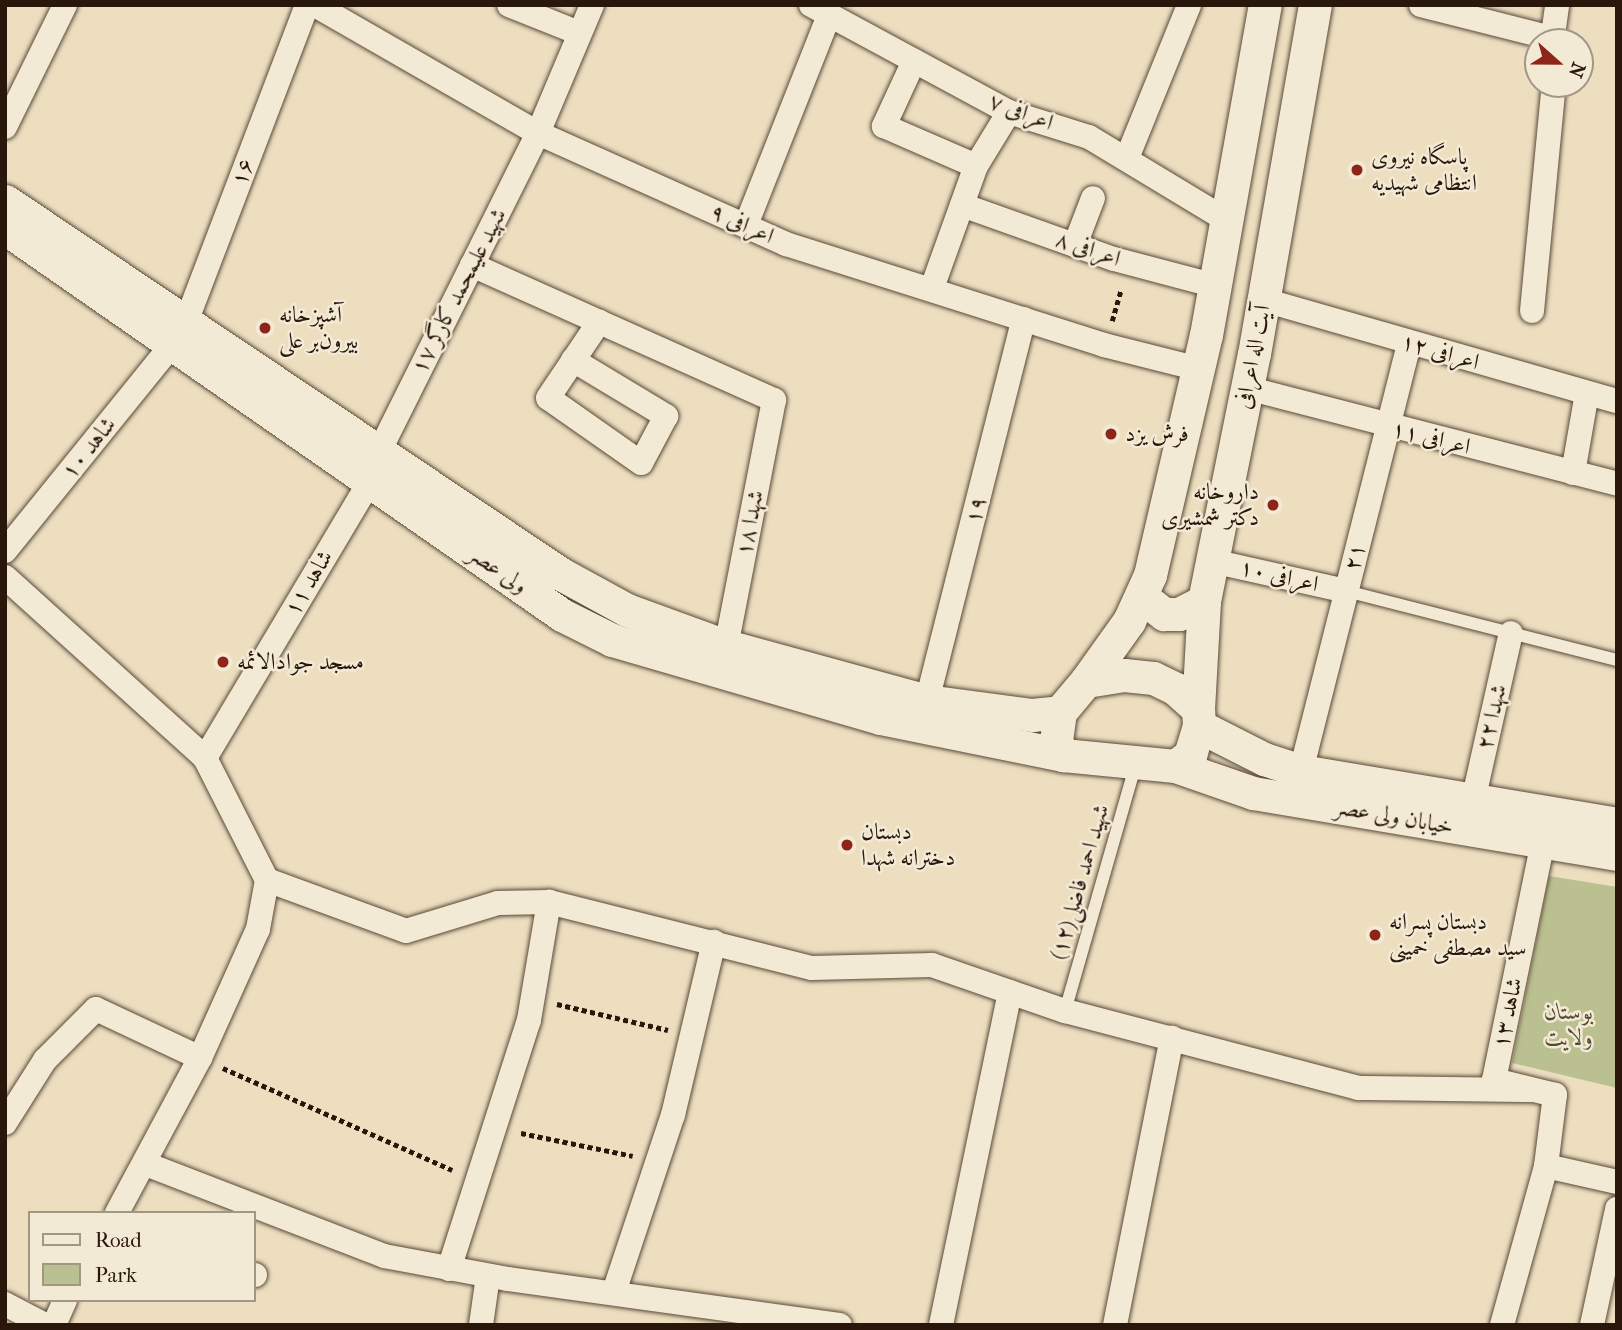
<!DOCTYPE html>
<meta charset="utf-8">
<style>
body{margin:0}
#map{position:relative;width:1622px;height:1330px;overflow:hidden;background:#ecdebf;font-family:"IM FELL French Canon",Amiri,serif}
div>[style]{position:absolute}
.green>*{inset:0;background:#bac090}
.path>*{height:4.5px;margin-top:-2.25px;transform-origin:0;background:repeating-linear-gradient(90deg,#29170c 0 5px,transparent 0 8.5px)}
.roads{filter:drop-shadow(0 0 2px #5a4939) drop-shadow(0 0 2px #5a4939)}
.lane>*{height:12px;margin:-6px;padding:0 6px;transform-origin:6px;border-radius:6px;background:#f3ead5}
.street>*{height:24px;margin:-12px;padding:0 12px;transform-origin:12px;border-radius:12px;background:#f3ead5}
.secondary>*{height:33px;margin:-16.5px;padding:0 16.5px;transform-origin:16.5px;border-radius:16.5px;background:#f3ead5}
.dots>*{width:19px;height:19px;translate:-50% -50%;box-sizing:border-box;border:4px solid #f3ead5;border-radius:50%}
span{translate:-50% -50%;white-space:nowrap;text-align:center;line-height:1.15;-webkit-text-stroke:5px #f3ead5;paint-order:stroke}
.street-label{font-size:23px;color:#29170c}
.poi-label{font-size:23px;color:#29170c}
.left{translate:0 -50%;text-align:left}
.right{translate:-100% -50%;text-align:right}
.park-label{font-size:23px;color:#544a34;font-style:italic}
.frame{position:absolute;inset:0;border:7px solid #29170c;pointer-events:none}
.legend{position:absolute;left:28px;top:1211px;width:228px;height:91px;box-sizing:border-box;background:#f3ead5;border:2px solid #a29685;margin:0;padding:9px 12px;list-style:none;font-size:21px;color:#29170c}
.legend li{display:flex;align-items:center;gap:14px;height:35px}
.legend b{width:35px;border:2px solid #a29685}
.north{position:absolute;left:1524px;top:28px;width:70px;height:70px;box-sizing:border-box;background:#f3ead5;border:2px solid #a29685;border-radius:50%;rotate:111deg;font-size:19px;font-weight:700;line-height:28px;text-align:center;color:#29170c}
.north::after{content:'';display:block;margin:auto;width:24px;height:32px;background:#8f2418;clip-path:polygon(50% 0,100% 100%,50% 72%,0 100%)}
</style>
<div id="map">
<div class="green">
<i style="clip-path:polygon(1549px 876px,1617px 887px,1617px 1088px,1512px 1063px)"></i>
</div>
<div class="path">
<i style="left:1112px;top:321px;width:33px;rotate:-74deg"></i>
<i style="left:557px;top:1004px;width:114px;rotate:13.2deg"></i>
<i style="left:223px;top:1068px;width:251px;rotate:24deg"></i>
<i style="left:521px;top:1133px;width:114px;rotate:11.6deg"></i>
</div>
<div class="roads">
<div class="lane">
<i style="left:1346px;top:591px;width:280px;rotate:14.3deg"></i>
<i style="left:1065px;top:1011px;width:257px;rotate:-74deg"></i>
</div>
<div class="street">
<i style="left:315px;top:5px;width:257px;rotate:29.9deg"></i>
<i style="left:538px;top:133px;width:272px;rotate:24.1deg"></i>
<i style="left:786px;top:244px;width:334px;rotate:17.6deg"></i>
<i style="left:1104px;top:345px;width:98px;rotate:14.2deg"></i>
<i style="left:509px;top:5px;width:75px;rotate:21.8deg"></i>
<i style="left:811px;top:5px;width:225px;rotate:28.4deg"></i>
<i style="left:1009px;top:112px;width:84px;rotate:17.4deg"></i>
<i style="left:1089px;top:137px;width:162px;rotate:31.1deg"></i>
<i style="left:1421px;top:5px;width:134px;rotate:14.2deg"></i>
<i style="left:1552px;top:42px;width:37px;rotate:-82deg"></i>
<i style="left:914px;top:61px;width:72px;rotate:114.8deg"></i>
<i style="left:884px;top:126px;width:100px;rotate:23.5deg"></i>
<i style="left:5px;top:127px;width:136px;rotate:-63.8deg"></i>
<i style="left:1127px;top:158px;width:165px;rotate:-67.9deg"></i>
<i style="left:962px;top:205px;width:161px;rotate:19.6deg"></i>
<i style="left:1114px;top:259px;width:106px;rotate:14.8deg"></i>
<i style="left:746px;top:225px;width:226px;rotate:-68.4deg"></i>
<i style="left:1075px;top:245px;width:50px;rotate:-69deg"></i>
<i style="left:472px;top:265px;width:331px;rotate:24.1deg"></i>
<i style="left:774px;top:400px;width:251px;rotate:101deg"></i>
<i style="left:932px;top:288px;width:130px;rotate:-70.2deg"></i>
<i style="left:976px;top:166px;width:63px;rotate:-58.6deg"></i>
<i style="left:1264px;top:300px;width:367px;rotate:16deg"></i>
<i style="left:1532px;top:311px;width:228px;rotate:-84.5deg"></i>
<i style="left:186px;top:322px;width:339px;rotate:-69.1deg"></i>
<i style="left:573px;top:360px;width:109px;rotate:31.1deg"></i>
<i style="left:666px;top:416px;width:53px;rotate:118deg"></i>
<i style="left:641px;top:463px;width:113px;rotate:-145deg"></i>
<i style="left:548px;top:398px;width:92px;rotate:-56.1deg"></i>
<i style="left:1247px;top:388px;width:382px;rotate:14.5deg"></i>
<i style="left:380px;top:450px;width:354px;rotate:-63.5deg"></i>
<i style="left:538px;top:133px;width:139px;rotate:-67.1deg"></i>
<i style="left:1573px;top:473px;width:81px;rotate:-80.1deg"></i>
<i style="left:5px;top:551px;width:265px;rotate:-51deg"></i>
<i style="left:1212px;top:561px;width:137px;rotate:12.6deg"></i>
<i style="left:5px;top:577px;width:270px;rotate:42.1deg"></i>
<i style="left:205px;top:758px;width:137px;rotate:63.1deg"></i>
<i style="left:267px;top:880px;width:50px;rotate:100.4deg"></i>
<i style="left:258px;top:929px;width:141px;rotate:114.2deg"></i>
<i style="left:200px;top:1058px;width:176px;rotate:118.2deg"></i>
<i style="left:927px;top:701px;width:394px;rotate:-75.8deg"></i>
<i style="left:205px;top:758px;width:324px;rotate:-59.2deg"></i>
<i style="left:1301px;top:771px;width:440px;rotate:-75.8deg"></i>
<i style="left:1473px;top:801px;width:172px;rotate:-77.3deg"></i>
<i style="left:267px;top:880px;width:148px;rotate:20.1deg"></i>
<i style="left:406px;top:931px;width:96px;rotate:-16.9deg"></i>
<i style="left:498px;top:903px;width:51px;rotate:-1.1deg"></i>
<i style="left:549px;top:902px;width:271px;rotate:14.1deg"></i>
<i style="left:812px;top:968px;width:120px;rotate:-1.4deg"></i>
<i style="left:932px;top:965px;width:141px;rotate:19.1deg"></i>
<i style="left:1065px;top:1011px;width:303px;rotate:14.7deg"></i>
<i style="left:1358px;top:1088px;width:174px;rotate:0.7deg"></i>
<i style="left:5px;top:1123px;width:75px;rotate:-57.6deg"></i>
<i style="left:45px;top:1060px;width:72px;rotate:-45deg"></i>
<i style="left:96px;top:1009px;width:115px;rotate:25.2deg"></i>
<i style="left:146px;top:1164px;width:255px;rotate:21.1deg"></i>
<i style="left:384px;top:1256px;width:126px;rotate:10.5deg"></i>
<i style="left:508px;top:1279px;width:335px;rotate:7.9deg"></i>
<i style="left:1546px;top:1166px;width:72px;rotate:-82.8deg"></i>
<i style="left:1555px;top:1095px;width:63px;rotate:-166.2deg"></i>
<i style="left:1494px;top:1080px;width:259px;rotate:-78.4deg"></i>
<i style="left:449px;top:1269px;width:262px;rotate:-72.2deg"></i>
<i style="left:529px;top:1020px;width:120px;rotate:-80.4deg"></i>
<i style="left:254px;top:1275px;width:1px"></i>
<i style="left:614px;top:1292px;width:187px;rotate:-71.6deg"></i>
<i style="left:673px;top:1115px;width:178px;rotate:-76.7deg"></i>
<i style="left:5px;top:1304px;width:45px;rotate:27.7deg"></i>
<i style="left:54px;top:1325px;width:27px;rotate:-66deg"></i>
<i style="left:481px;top:1325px;width:49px;rotate:-81.9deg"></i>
<i style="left:941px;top:1325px;width:340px;rotate:-78.3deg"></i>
<i style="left:1115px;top:1325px;width:293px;rotate:-78.8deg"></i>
<i style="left:1502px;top:1325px;width:165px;rotate:-74.5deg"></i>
<i style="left:1546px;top:1166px;width:73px;rotate:12.7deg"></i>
<i style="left:1592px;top:1325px;width:119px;rotate:-77.8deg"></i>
</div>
<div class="secondary">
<i style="left:5px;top:201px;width:670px;rotate:33.86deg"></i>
<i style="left:561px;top:574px;width:75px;rotate:28.6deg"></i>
<i style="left:627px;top:610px;width:105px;rotate:20deg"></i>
<i style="left:726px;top:646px;width:208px;rotate:15.3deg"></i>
<i style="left:927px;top:701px;width:106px;rotate:7.6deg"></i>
<i style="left:1032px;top:715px;width:28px;rotate:-6deg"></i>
<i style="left:5px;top:228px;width:678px;rotate:34.79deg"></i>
<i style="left:562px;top:615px;width:56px;rotate:26.6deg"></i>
<i style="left:612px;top:640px;width:280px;rotate:16.2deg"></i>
<i style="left:881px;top:718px;width:186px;rotate:11.5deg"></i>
<i style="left:1142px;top:597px;width:28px;rotate:38deg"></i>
<i style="left:1164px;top:614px;width:15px"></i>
<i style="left:1179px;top:614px;width:28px;rotate:-27deg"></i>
<i style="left:1086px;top:681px;width:74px;rotate:-54.4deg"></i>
<i style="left:1129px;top:621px;width:51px;rotate:-65.5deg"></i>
<i style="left:1150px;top:575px;width:246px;rotate:-76.9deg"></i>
<i style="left:1206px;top:335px;width:335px;rotate:-79.9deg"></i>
<i style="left:1198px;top:709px;width:108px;rotate:-86.8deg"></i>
<i style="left:1204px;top:601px;width:252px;rotate:-78.6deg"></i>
<i style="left:1254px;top:354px;width:354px;rotate:-80.1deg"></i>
<i style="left:1199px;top:726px;width:73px;rotate:26.9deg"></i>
<i style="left:1264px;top:759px;width:39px;rotate:18deg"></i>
<i style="left:1301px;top:771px;width:320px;rotate:9.5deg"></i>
<i style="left:1175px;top:766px;width:19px;rotate:-36deg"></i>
<i style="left:1190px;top:755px;width:30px;rotate:-73deg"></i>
<i style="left:1199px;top:726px;width:17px;rotate:-93deg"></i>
<i style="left:1198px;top:709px;width:30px;rotate:-138deg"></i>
<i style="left:1176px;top:689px;width:25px;rotate:-154deg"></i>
<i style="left:1153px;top:678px;width:29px;rotate:-174deg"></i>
<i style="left:1124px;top:675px;width:38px;rotate:171deg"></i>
<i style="left:1086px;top:681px;width:40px;rotate:130deg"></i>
<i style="left:1060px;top:712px;width:30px;rotate:98deg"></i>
<i style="left:1056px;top:742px;width:15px;rotate:62deg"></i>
<i style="left:1063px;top:755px;width:113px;rotate:5.6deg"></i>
<i style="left:1175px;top:766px;width:83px;rotate:19.1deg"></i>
<i style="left:1253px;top:793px;width:369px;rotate:9.5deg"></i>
</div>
</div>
<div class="dots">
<i style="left:1357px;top:170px;background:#8f2418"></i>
<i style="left:265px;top:328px;background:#8f2418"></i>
<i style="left:1111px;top:434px;background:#8f2418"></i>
<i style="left:1273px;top:505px;background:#8f2418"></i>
<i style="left:223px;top:662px;background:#8f2418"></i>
<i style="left:847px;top:845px;background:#8f2418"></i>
<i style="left:1375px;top:935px;background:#8f2418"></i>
</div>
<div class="street-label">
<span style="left:1021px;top:112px;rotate:21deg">اعرافی ۷</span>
<span style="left:243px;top:172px;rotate:-69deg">۱۶</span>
<span style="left:742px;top:224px;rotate:24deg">اعرافی ۹</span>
<span style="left:1088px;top:249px;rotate:19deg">اعرافی ۸</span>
<span style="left:459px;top:291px;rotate:-63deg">شهید علیمحمد کارگر ۱۷</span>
<span style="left:1440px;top:352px;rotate:16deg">اعرافی ۱۲</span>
<span style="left:1253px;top:357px;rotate:-79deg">آیت اله اعرافی</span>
<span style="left:1431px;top:438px;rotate:14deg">اعرافی ۱۱</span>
<span style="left:89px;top:448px;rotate:-51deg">شاهد ۱۰</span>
<span style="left:976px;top:510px;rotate:-76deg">۱۹</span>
<span style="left:750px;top:523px;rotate:-79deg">شهدا ۱۸</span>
<span style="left:1355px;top:557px;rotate:-76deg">۲۱</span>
<span style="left:498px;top:570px;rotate:35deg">ولی عصر</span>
<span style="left:1279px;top:576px;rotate:13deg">اعرافی ۱۰</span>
<span style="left:309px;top:583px;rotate:-59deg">شاهد ۱۱</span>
<span style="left:1492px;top:717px;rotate:-77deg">شهدا ۲۲</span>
<span style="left:1394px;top:817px;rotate:10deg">خیابان ولی عصر</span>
<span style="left:1080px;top:882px;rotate:-74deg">شهید احمد فاضلی(۱۲)</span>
<span style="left:1508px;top:1013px;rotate:-78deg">شاهد ۱۳</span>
</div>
<div class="poi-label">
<span class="left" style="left:1371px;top:170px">پاسگاه نیروی<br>انتظامی شهیدیه</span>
<span class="left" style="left:279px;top:328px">آشپزخانه<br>بیرون‌بر علی</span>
<span class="left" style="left:1125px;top:434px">فرش یزد</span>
<span class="right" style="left:1259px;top:505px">داروخانه<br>دکتر شمشیری</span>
<span class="left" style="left:237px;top:662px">مسجد جوادالائمه</span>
<span class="left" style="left:861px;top:845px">دبستان<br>دخترانه شهدا</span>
<span class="left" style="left:1389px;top:935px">دبستان پسرانه<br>سید مصطفی خمینی</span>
</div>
<div class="park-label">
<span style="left:1569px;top:1025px">بوستان<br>ولایت</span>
</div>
<div class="frame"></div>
<ul class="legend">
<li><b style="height:9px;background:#f3ead5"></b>Road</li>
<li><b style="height:19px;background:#bac090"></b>Park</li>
</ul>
<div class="north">N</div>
</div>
